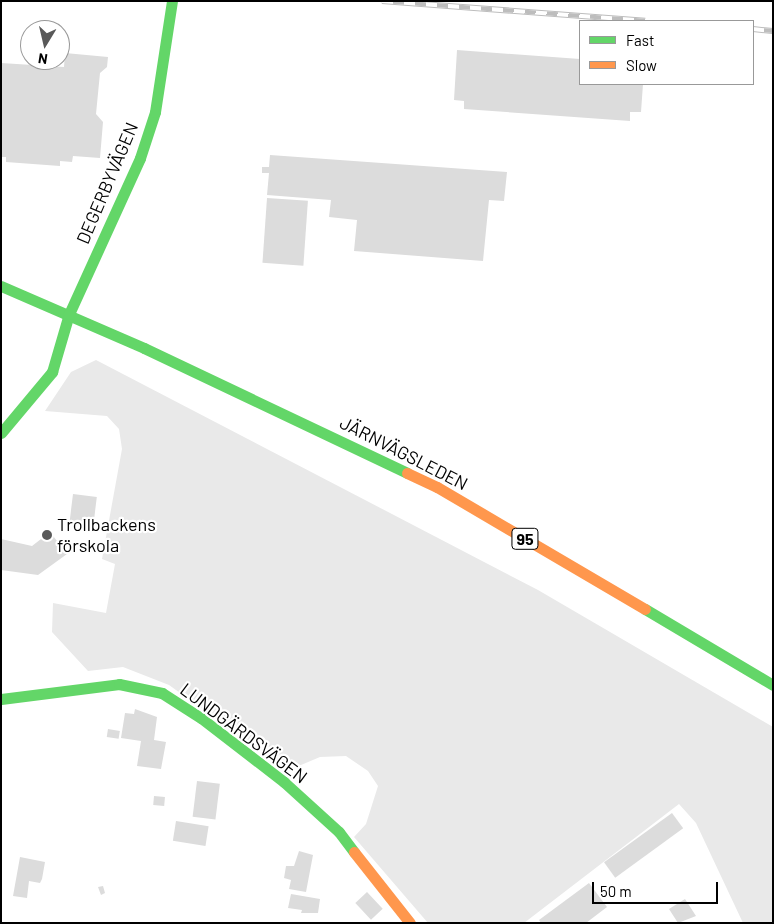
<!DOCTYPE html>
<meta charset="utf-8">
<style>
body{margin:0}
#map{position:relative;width:774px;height:924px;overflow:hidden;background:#fff;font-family:Barlow,sans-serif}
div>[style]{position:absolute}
.green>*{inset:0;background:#e9e9e9}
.building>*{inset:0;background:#dcdcdc;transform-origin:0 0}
.fast>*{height:11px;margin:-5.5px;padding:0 5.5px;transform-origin:5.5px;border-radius:5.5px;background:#63d668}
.slow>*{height:11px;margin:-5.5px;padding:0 5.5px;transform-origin:5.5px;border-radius:5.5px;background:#ff974d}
.rail>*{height:5.5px;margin-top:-2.75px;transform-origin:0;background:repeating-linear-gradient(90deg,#fff 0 11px,#bdbdbd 0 22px);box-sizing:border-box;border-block:1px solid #bdbdbd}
.dots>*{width:14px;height:14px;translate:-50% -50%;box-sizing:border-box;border:2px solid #fff;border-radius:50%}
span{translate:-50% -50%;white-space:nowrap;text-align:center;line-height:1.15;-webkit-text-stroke:4.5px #fff;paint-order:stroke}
.shield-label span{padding:1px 4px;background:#fff;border:1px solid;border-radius:4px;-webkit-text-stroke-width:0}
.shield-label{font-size:16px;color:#000;font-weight:700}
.street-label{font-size:18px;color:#000}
.poi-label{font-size:18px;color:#000}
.left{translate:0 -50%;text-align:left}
.frame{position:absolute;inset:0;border:2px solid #000;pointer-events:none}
.legend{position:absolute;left:579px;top:20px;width:175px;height:65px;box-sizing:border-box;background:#fff;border:1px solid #999;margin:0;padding:6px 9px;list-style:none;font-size:15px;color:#000}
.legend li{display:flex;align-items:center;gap:10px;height:25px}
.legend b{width:25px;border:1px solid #999}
.north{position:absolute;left:20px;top:20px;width:50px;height:50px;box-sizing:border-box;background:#fff;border:1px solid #999;border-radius:50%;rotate:189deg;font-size:14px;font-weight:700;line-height:20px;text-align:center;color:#000}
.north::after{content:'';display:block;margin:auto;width:18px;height:22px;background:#595959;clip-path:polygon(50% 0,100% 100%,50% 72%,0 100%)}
.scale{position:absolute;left:592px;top:882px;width:126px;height:22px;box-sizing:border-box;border:2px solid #000;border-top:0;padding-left:6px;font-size:15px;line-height:18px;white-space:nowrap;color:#000;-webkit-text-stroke:4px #fff;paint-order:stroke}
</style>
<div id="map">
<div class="green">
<i style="clip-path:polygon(96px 360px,538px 590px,773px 727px,773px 923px,743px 923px,696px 823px,679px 804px,524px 923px,428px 923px,354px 837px,366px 824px,378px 786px,368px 771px,346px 756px,320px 757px,301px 765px,283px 767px,169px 685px,123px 667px,88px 671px,52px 632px,53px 603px,106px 613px,115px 564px,102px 559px,122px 449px,119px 429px,107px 416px,45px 411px,71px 372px)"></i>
</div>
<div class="building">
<i style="clip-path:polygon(457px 50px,580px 59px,580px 84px,643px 84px,641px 112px,630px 112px,630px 121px,464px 109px,464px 101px,454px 100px)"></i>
<i style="clip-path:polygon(65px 53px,108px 57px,107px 67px,100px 73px,96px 114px,103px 122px,100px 158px,73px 156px,72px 162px,60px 161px,60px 166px,6px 162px,6px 157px,1px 157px,1px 63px,64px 67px)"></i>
<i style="clip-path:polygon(270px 155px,507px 172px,504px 201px,489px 200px,483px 261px,354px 251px,357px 220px,329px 217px,331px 200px,267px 195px,269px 173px,262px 173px,262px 167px,269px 167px)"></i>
<i style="left:267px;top:198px;width:41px;height:65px;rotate:4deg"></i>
<i style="left:73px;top:494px;width:24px;height:27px;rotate:7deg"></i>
<i style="clip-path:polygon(50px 532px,67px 554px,38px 575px,1px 570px,1px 539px,32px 546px)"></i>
<i style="clip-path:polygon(135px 709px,157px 717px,154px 740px,166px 742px,161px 769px,137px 766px,141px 741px,121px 738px,125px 713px,134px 714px)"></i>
<i style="left:108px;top:729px;width:12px;height:8px;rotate:9deg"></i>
<i style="left:197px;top:781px;width:23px;height:36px;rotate:7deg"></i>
<i style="left:154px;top:796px;width:11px;height:9px;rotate:5deg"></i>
<i style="left:672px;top:813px;width:19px;height:84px;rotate:54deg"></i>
<i style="left:176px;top:821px;width:33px;height:20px;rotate:9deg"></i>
<i style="clip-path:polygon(299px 851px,313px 855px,306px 892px,289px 889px,291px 880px,284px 878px,286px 866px,294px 866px)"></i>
<i style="clip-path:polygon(20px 857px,45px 862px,42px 879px,40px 883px,29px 881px,27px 898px,13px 896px)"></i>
<i style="clip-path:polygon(589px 883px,607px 907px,586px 923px,541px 923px,539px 920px)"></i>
<i style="clip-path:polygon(103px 886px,105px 893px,101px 895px,98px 887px)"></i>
<i style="left:367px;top:892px;width:23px;height:16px;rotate:47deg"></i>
<i style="clip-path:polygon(291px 894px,320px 899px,318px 913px,301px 913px,302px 910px,288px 908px)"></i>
<i style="clip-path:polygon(685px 899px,696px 916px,678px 923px,669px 909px)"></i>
</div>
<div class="fast">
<i style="left:1px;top:286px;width:156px;rotate:23.4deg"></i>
<i style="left:144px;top:348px;width:291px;rotate:25.4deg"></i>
<i style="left:1px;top:433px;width:80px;rotate:-50.1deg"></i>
<i style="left:52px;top:372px;width:60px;rotate:-73.7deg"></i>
<i style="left:69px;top:314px;width:171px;rotate:-65.5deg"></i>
<i style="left:140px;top:158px;width:48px;rotate:-71.9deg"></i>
<i style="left:155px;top:112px;width:112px;rotate:-81.3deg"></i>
<i style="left:645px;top:609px;width:149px;rotate:30.7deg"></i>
<i style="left:1px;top:699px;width:119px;rotate:-7.2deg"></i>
<i style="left:119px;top:684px;width:44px;rotate:11.8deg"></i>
<i style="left:162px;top:693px;width:46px;rotate:32.7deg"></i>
<i style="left:201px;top:718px;width:105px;rotate:37.6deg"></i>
<i style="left:284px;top:782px;width:74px;rotate:42.3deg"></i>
<i style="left:339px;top:832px;width:25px;rotate:53deg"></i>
</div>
<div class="slow">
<i style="left:407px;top:473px;width:33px;rotate:25deg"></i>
<i style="left:437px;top:487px;width:241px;rotate:30.4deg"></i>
<i style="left:354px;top:852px;width:90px;rotate:51.7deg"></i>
</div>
<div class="rail">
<i style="left:382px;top:1px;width:264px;rotate:4.3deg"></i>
<i style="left:753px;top:29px;width:20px;rotate:6deg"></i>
</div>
<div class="dots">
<i style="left:47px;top:535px;background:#595959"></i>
</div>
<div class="shield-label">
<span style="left:525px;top:539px">95</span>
</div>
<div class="street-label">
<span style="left:107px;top:183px;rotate:-67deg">DEGERBYVÄGEN</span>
<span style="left:404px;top:453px;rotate:27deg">JÄRNVÄGSLEDEN</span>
<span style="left:244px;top:733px;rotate:37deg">LUNDGÄRDSVÄGEN</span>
</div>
<div class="poi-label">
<span class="left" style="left:57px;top:535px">Trollbackens<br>förskola</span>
</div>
<div class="frame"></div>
<ul class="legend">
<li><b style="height:6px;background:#63d668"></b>Fast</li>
<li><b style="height:6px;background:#ff974d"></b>Slow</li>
</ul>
<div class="north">N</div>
<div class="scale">50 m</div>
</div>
